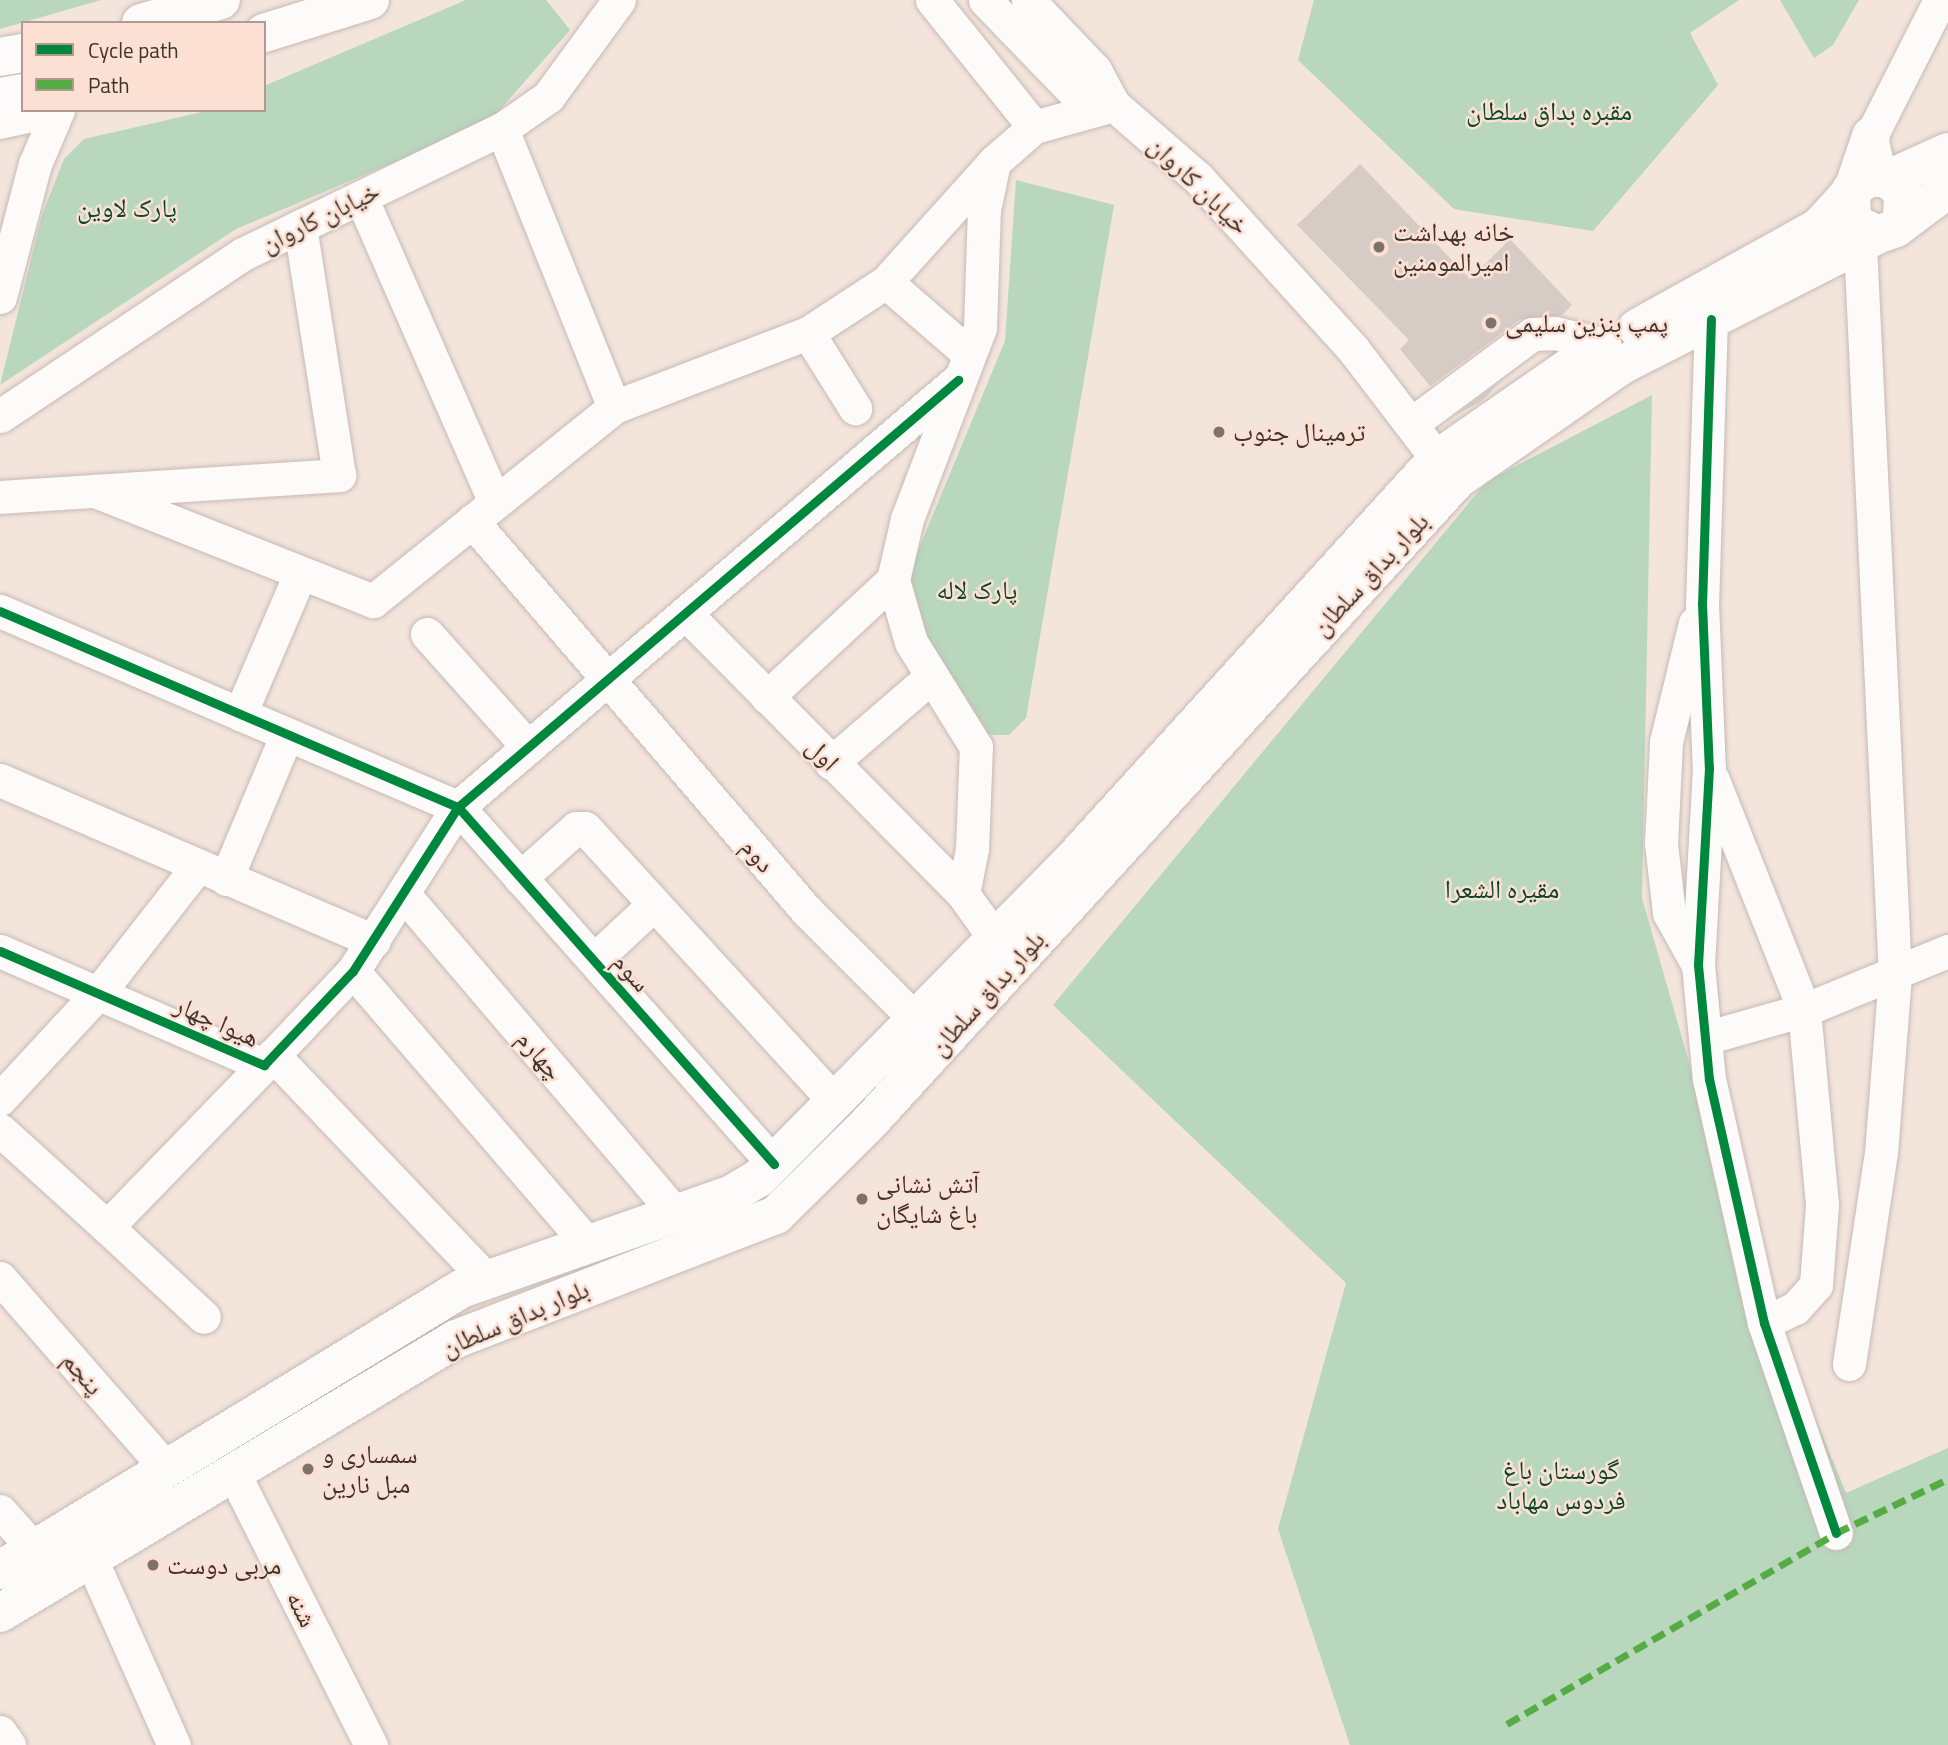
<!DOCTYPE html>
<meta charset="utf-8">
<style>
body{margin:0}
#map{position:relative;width:1948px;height:1745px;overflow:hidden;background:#f3e4dc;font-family:"Titillium Web","Noto Naskh Arabic",sans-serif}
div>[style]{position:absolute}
.green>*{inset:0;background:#b8d7bc}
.building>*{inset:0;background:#d7ccc5}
.roads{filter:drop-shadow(0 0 2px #c6bab4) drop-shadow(0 0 2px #c6bab4)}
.minor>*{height:33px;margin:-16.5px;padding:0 16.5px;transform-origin:16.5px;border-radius:16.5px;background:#fdfbfa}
.major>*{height:38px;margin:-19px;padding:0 19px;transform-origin:19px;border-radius:19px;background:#fdfbfa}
.quiet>*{height:7px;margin-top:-3.5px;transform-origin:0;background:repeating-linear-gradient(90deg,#55ac44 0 14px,transparent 0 21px)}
.cycleway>*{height:9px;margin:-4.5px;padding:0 4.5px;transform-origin:4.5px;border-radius:4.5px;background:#00873e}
.dots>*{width:19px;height:19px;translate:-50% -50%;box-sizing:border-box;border:4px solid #fce0d3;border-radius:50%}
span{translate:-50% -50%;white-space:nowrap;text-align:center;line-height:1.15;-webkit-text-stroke:5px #fce0d3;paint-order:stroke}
.park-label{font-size:26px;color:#064829}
.street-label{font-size:26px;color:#3e342e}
.poi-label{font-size:26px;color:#3e342e}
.left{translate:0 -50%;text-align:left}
.legend{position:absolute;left:21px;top:21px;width:245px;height:91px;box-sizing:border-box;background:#fce0d3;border:2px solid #b09b91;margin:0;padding:9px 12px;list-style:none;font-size:21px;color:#3e342e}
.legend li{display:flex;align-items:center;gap:14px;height:35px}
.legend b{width:35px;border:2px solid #b09b91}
</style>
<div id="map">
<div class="green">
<i style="clip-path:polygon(0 0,101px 0,0 29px)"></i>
<i style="clip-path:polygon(466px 0,546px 0,570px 30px,489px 122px,236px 229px,0 385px,42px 215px,64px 159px,84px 139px,211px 110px,264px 110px,264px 86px)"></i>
<i style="clip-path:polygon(1314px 0,1739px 0,1690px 33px,1718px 85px,1593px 231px,1454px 209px,1298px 60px)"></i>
<i style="clip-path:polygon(1780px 0,1859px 0,1833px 45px,1814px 58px)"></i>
<i style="clip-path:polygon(1016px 180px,1114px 205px,1026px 718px,1009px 735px,984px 735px,908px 612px,905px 582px,1005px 341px)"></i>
<i style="clip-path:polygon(1652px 395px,1642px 898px,1734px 1220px,1846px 1493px,1948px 1448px,1948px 1745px,1350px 1745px,1278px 1529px,1346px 1283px,1053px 1005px,1487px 481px)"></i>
</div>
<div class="building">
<i style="clip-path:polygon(1360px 164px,1470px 279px,1510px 239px,1572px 305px,1562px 315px,1521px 319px,1430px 386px,1400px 349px,1409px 340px,1297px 225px)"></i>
<i style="clip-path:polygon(1500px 382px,1482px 401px,1455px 415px)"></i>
</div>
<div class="roads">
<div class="minor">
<i style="left:932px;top:0;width:163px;rotate:51.2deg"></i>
<i style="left:1034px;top:127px;width:83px;rotate:-15.4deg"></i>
<i style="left:985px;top:0;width:128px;rotate:45.9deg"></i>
<i style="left:1074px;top:92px;width:42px;rotate:18deg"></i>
<i style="left:1028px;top:0;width:97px;rotate:46.3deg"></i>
<i style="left:1095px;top:70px;width:40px;rotate:62deg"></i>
<i style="left:1114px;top:105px;width:111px;rotate:41deg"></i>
<i style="left:1198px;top:178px;width:231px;rotate:47.8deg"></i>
<i style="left:1353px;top:349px;width:138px;rotate:52.6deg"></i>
<i style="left:0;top:122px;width:54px;rotate:-12.8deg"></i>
<i style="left:502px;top:129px;width:300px;rotate:68.1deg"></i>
<i style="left:1877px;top:163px;width:28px;rotate:-103deg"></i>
<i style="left:1871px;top:136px;width:153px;rotate:-63.1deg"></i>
<i style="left:361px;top:197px;width:333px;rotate:66.3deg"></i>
<i style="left:886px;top:282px;width:110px;rotate:40.9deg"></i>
<i style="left:0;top:297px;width:138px;rotate:-75.3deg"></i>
<i style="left:35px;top:164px;width:59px;rotate:-66.9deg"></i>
<i style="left:1711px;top:319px;width:285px;rotate:91.8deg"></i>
<i style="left:1702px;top:604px;width:164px;rotate:87.6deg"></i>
<i style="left:1709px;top:768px;width:197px;rotate:93.2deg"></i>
<i style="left:1698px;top:965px;width:115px;rotate:84.5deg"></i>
<i style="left:1709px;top:1079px;width:250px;rotate:77.3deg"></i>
<i style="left:1764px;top:1323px;width:222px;rotate:71.1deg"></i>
<i style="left:808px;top:333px;width:89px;rotate:57.9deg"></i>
<i style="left:0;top:416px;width:292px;rotate:-33.7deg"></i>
<i style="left:243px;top:254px;width:288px;rotate:-25.8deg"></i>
<i style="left:502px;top:129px;width:56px;rotate:-34.8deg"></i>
<i style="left:548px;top:97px;width:120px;rotate:-53.8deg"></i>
<i style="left:1411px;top:424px;width:151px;rotate:-36.6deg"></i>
<i style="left:1532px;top:334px;width:23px;rotate:-2deg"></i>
<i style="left:1555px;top:333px;width:51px;rotate:13.5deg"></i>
<i style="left:95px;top:491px;width:299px;rotate:21.6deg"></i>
<i style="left:373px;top:601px;width:309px;rotate:-38.8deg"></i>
<i style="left:614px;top:407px;width:208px;rotate:-20.9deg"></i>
<i style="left:808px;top:333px;width:93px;rotate:-33.2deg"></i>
<i style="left:886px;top:282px;width:161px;rotate:-48deg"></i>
<i style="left:0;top:497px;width:340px;rotate:-3.7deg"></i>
<i style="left:339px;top:475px;width:252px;rotate:-98.9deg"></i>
<i style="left:472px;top:521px;width:513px;rotate:49.35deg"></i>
<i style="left:806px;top:910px;width:157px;rotate:45deg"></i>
<i style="left:0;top:611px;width:498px;rotate:23.2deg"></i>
<i style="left:458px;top:807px;width:477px;rotate:48.5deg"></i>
<i style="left:685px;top:613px;width:395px;rotate:45.3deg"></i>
<i style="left:1695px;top:623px;width:122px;rotate:103.7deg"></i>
<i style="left:1666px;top:742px;width:101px;rotate:92.8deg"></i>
<i style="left:1661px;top:843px;width:70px;rotate:83.5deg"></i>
<i style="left:1669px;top:913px;width:60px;rotate:60.9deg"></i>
<i style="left:427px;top:634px;width:152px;rotate:48.2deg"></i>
<i style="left:767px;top:697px;width:172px;rotate:-42.9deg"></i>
<i style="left:240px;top:714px;width:152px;rotate:-66.8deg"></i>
<i style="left:831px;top:763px;width:133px;rotate:-40.7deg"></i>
<i style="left:0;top:780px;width:407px;rotate:23.3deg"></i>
<i style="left:1713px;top:780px;width:247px;rotate:68.4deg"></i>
<i style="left:1804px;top:1010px;width:196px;rotate:84.7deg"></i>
<i style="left:1822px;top:1205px;width:80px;rotate:94.3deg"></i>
<i style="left:1816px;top:1285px;width:31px;rotate:132deg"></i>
<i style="left:1795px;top:1308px;width:34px;rotate:154deg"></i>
<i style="left:520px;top:878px;width:75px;rotate:-41.8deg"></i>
<i style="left:576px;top:828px;width:9px"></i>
<i style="left:585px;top:828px;width:371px;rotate:47.6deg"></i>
<i style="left:226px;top:879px;width:157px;rotate:-67.2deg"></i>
<i style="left:406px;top:897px;width:415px;rotate:49.6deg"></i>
<i style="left:996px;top:940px;width:57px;rotate:-125.7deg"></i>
<i style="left:963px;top:894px;width:46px;rotate:-78.7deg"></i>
<i style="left:972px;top:849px;width:102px;rotate:-87.8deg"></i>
<i style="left:976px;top:747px;width:123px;rotate:-121.8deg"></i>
<i style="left:911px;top:642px;width:65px;rotate:-106.2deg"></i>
<i style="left:893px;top:580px;width:63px;rotate:-77.1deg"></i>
<i style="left:907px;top:519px;width:204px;rotate:-69.1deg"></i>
<i style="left:980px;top:328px;width:118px;rotate:-88.1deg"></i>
<i style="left:984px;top:210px;width:49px;rotate:-78.2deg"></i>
<i style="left:994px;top:162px;width:53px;rotate:-41.2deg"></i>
<i style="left:0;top:951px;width:288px;rotate:23.4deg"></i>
<i style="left:264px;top:1065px;width:129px;rotate:-46.6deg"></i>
<i style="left:353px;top:971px;width:195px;rotate:-57.4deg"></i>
<i style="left:458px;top:807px;width:658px;rotate:-40.5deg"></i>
<i style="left:594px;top:960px;width:81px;rotate:-43deg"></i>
<i style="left:353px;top:971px;width:359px;rotate:49.3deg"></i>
<i style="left:1705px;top:1038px;width:103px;rotate:-15.8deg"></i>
<i style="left:1804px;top:1010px;width:156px;rotate:-22.3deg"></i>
<i style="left:273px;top:1055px;width:308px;rotate:46.4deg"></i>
<i style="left:0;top:1099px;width:147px;rotate:-47.2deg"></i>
<i style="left:100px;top:991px;width:157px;rotate:-52deg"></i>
<i style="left:0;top:1130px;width:144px;rotate:42.2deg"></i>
<i style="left:107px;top:1227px;width:226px;rotate:-45.9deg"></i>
<i style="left:107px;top:1227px;width:132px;rotate:42.9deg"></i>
<i style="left:0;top:1278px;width:252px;rotate:48.9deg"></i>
<i style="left:1849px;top:1364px;width:213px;rotate:-81.4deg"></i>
<i style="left:1881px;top:1153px;width:178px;rotate:-85.5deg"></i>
<i style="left:1895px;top:976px;width:733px;rotate:-92.74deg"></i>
<i style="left:234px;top:1474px;width:304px;rotate:63.2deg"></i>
<i style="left:0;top:1511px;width:51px;rotate:48.2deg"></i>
<i style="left:91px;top:1559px;width:204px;rotate:66deg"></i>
<i style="left:0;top:1732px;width:16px;rotate:55deg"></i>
</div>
<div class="major">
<i style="left:141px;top:23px;width:83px;rotate:-16deg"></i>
<i style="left:264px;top:33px;width:111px;rotate:-17.3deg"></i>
<i style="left:0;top:57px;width:23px;rotate:-10deg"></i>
<i style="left:0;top:97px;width:23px;rotate:-10deg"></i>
<i style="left:1888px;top:179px;width:66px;rotate:-24.2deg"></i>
<i style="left:1854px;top:186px;width:53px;rotate:-71.2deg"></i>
<i style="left:1902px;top:221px;width:29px;rotate:-88deg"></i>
<i style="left:1903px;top:192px;width:20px;rotate:-139deg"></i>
<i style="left:1888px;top:179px;width:18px;rotate:-174deg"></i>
<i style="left:1870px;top:177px;width:23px;rotate:146deg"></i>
<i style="left:1851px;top:190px;width:32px;rotate:88deg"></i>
<i style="left:1852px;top:222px;width:28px;rotate:27deg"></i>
<i style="left:1877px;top:235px;width:20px;rotate:-20deg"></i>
<i style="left:1896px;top:228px;width:65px;rotate:-36.9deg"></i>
<i style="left:1637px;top:328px;width:208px;rotate:-29deg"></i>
<i style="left:1819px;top:227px;width:45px;rotate:-47.7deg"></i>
<i style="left:0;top:1570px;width:540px;rotate:-31.36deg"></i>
<i style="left:461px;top:1289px;width:287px;rotate:-19.3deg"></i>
<i style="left:732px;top:1194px;width:31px;rotate:-31deg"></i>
<i style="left:759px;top:1178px;width:440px;rotate:-45.4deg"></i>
<i style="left:1068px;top:865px;width:549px;rotate:-47.73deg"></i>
<i style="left:1437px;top:459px;width:172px;rotate:-34.8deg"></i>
<i style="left:0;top:1613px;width:532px;rotate:-31deg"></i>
<i style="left:456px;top:1339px;width:343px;rotate:-21.2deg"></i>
<i style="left:776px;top:1215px;width:128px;rotate:-44.7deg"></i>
<i style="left:867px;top:1125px;width:876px;rotate:-47.55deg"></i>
<i style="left:1458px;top:479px;width:200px;rotate:-34.8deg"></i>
<i style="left:1622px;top:365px;width:286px;rotate:-27deg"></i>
</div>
</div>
<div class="quiet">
<i style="left:1507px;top:1724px;width:380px;rotate:-30.1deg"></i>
<i style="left:1836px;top:1533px;width:124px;rotate:-25.7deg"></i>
</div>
<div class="cycleway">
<i style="left:1711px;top:319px;width:285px;rotate:91.8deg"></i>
<i style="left:1702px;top:604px;width:164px;rotate:87.6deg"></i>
<i style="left:1709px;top:768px;width:197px;rotate:93.2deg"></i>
<i style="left:1698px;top:965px;width:115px;rotate:84.5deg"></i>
<i style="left:1709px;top:1079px;width:250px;rotate:77.3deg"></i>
<i style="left:1764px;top:1323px;width:222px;rotate:71.1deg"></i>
<i style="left:0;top:611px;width:498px;rotate:23.2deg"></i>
<i style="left:458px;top:807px;width:477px;rotate:48.5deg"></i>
<i style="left:0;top:951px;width:288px;rotate:23.4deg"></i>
<i style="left:264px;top:1065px;width:129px;rotate:-46.6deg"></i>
<i style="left:353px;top:971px;width:195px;rotate:-57.4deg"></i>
<i style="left:458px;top:807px;width:658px;rotate:-40.5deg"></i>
</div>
<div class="dots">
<i style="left:1379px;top:247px;background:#7d726b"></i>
<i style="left:1491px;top:323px;background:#7d726b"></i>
<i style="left:1219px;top:432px;background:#7d726b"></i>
<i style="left:862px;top:1199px;background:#7d726b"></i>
<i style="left:308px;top:1469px;background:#7d726b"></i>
<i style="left:153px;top:1565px;background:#7d726b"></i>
</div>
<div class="park-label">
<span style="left:1549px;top:111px">مقبره بداق سلطان</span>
<span style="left:127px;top:208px">پارک لاوین</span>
<span style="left:977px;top:590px">پارک لاله</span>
<span style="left:1502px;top:889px">مقیره الشعرا</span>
<span style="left:1561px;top:1485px">گورستان باغ<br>فردوس مهاباد</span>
</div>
<div class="street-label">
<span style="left:1199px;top:185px;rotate:44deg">خیابان کاروان</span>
<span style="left:320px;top:217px;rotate:-26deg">خیابان کاروان</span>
<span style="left:1370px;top:574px;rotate:-47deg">بلوار بداق سلطان</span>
<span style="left:823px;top:754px;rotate:46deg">اول</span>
<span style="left:758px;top:855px;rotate:49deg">دوم</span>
<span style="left:632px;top:972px;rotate:48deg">سوم</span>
<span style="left:987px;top:993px;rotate:-48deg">بلوار بداق سلطان</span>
<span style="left:217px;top:1021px;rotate:24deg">هیوا چهار</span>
<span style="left:540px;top:1055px;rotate:50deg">چهارم</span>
<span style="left:515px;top:1318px;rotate:-23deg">بلوار بداق سلطان</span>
<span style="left:83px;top:1373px;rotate:49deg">پنجم</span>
<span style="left:302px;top:1609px;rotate:63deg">شنه</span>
</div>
<div class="poi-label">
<span class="left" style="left:1393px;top:247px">خانه بهداشت<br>امیرالمومنین</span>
<span class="left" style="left:1505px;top:323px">پمپ بنزین سلیمی</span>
<span class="left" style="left:1233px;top:432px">ترمینال جنوب</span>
<span class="left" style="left:876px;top:1199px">آتش نشانی<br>باغ شایگان</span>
<span class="left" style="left:322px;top:1469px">سمساری و<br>مبل نارین</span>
<span class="left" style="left:167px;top:1565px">مربی دوست</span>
</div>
<ul class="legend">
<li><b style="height:9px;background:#00873e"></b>Cycle path</li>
<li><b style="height:9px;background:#55ac44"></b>Path</li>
</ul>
</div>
